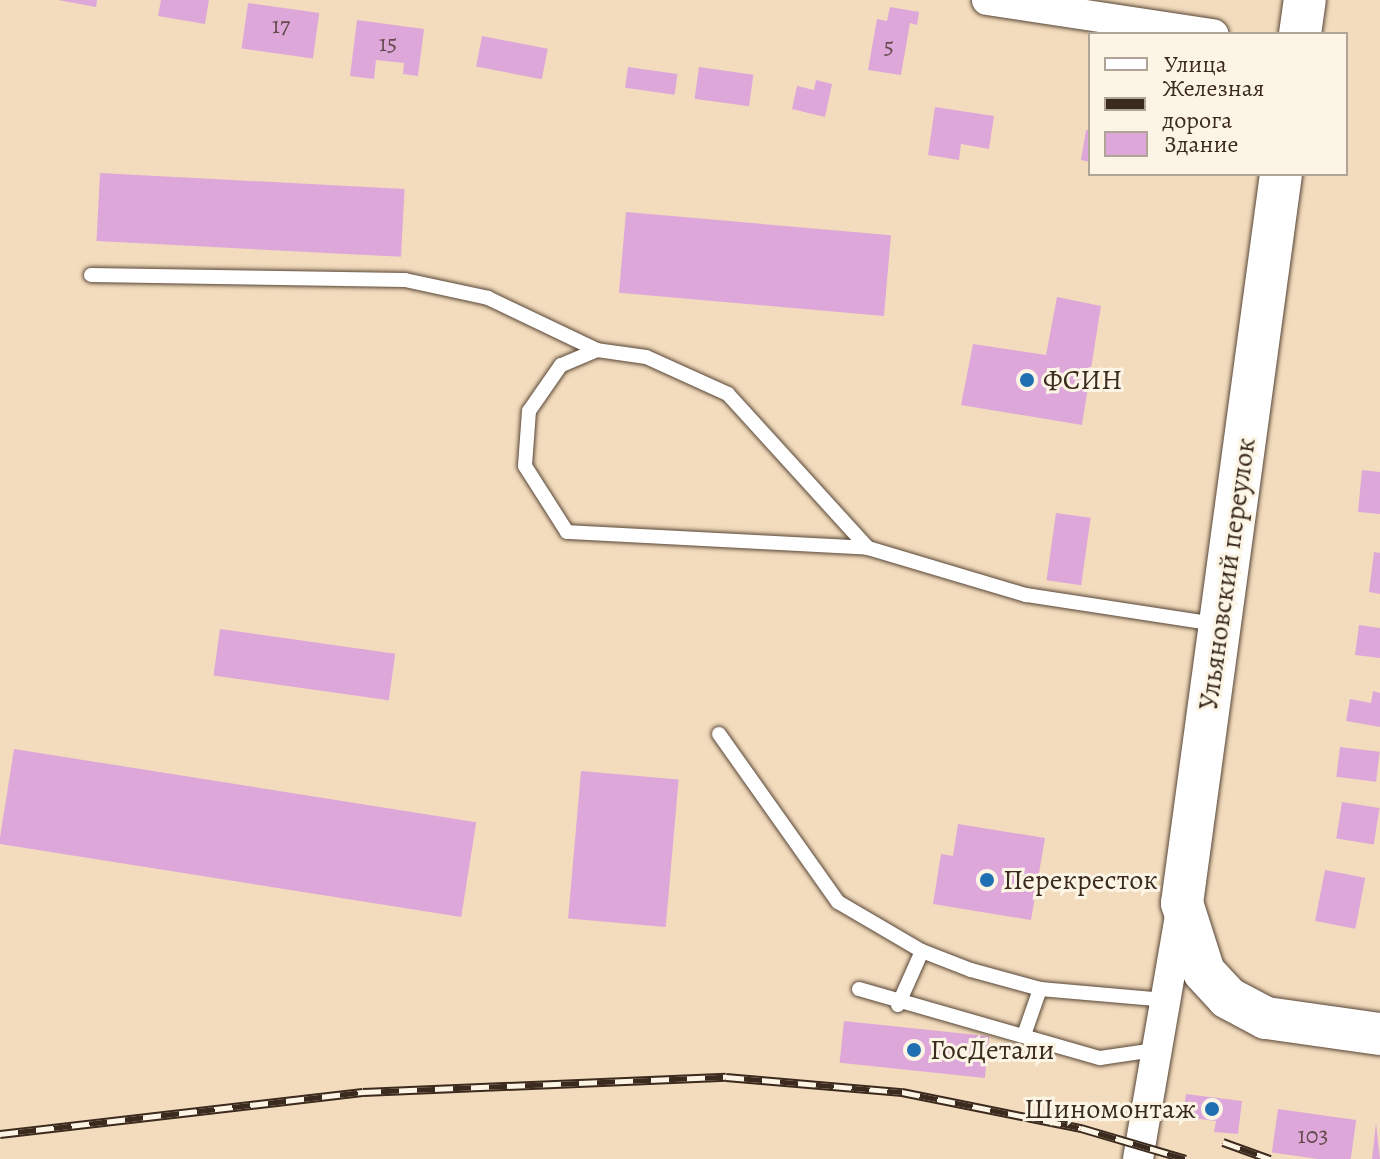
<!DOCTYPE html>
<meta charset="utf-8">
<style>
body{margin:0}
#map{position:relative;width:1380px;height:1159px;overflow:hidden;background:#f3dcbd;font-family:Alegreya,serif}
div>[style]{position:absolute}
.building>*{inset:0;background:#dda8d9;transform-origin:0 0}
.roads{filter:drop-shadow(0 0 2px #574536) drop-shadow(0 0 2px #574536)}
.service>*{height:14px;margin:-7px;padding:0 7px;transform-origin:7px;border-radius:7px;background:#fff}
.minor>*{height:30px;margin:-15px;padding:0 15px;transform-origin:15px;border-radius:15px;background:#fff}
.secondary>*{height:42px;margin:-21px;padding:0 21px;transform-origin:21px;border-radius:21px;background:#fff}
.rail>*{height:9px;margin-top:-4.5px;transform-origin:0;background:repeating-linear-gradient(90deg,#fcf5e5 0 18px,#3b2a1e 0 36px);box-sizing:border-box;border-block:2px solid #3b2a1e}
.dots>*{width:22px;height:22px;translate:-50% -50%;box-sizing:border-box;border:4px solid #fcf5e5;border-radius:50%}
span{translate:-50% -50%;white-space:nowrap;text-align:center;line-height:1.15;-webkit-text-stroke:6px #fcf5e5;paint-order:stroke}
.number-label{font-size:24px;color:#644a4d}
.number-label span{-webkit-text-stroke-width:0}
.poi-label{font-size:28px;color:#3b2a1e}
.left{translate:0 -50%;text-align:left}
.right{translate:-100% -50%;text-align:right}
.street-label{font-size:28px;color:#3b2a1e}
.legend{position:absolute;left:1088px;top:32px;width:260px;height:144px;box-sizing:border-box;background:#fcf5e5;border:2px solid #afa495;margin:0;padding:10px 14px;list-style:none;font-size:24px;color:#3b2a1e}
.legend li{display:flex;align-items:center;gap:16px;height:40px}
.legend b{width:40px;border:2px solid #afa495}
</style>
<div id="map">
<div class="building">
<i style="clip-path:polygon(58px 0,97px 0,96px 7px)"></i>
<i style="clip-path:polygon(161px 0,209px 0,205px 24px,158px 16px)"></i>
<i style="left:248px;top:3px;width:72px;height:46px;rotate:8deg"></i>
<i style="clip-path:polygon(890px 7px,919px 12px,917px 25px,910px 23px,901px 75px,868px 70px,877px 19px,887px 21px)"></i>
<i style="clip-path:polygon(357px 20px,424px 29px,418px 76px,403px 74px,404px 63px,376px 60px,374px 79px,350px 76px)"></i>
<i style="left:482px;top:36px;width:67px;height:31px;rotate:11deg"></i>
<i style="left:628px;top:67px;width:50px;height:21px;rotate:8deg"></i>
<i style="left:699px;top:67px;width:55px;height:32px;rotate:8deg"></i>
<i style="clip-path:polygon(816px 80px,832px 84px,825px 117px,792px 109px,797px 86px,814px 90px)"></i>
<i style="clip-path:polygon(935px 107px,994px 116px,989px 149px,961px 144px,959px 160px,928px 155px)"></i>
<i style="clip-path:polygon(1086px 130px,1090px 130px,1090px 162px,1081px 160px)"></i>
<i style="left:100px;top:173px;width:305px;height:68px;rotate:3deg"></i>
<i style="left:626px;top:212px;width:266px;height:81px;rotate:5deg"></i>
<i style="clip-path:polygon(1057px 297px,1101px 306px,1082px 425px,961px 405px,973px 344px,1046px 355px)"></i>
<i style="clip-path:polygon(1362px 470px,1380px 472px,1380px 514px,1358px 512px)"></i>
<i style="left:1056px;top:513px;width:35px;height:68px;rotate:8deg"></i>
<i style="clip-path:polygon(1374px 552px,1380px 553px,1380px 594px,1369px 592px)"></i>
<i style="clip-path:polygon(1359px 625px,1380px 628px,1380px 658px,1355px 655px)"></i>
<i style="left:220px;top:629px;width:177px;height:47px;rotate:8deg"></i>
<i style="clip-path:polygon(1373px 691px,1380px 693px,1380px 727px,1346px 721px,1350px 699px,1371px 703px)"></i>
<i style="left:1340px;top:747px;width:40px;height:30px;rotate:7deg"></i>
<i style="left:14px;top:749px;width:468px;height:96px;rotate:9deg"></i>
<i style="left:581px;top:771px;width:98px;height:148px;rotate:5deg"></i>
<i style="left:1342px;top:802px;width:38px;height:37px;rotate:9deg"></i>
<i style="clip-path:polygon(958px 824px,1045px 838px,1031px 920px,933px 904px,941px 854px,953px 856px)"></i>
<i style="left:1325px;top:870px;width:41px;height:52px;rotate:11deg"></i>
<i style="left:844px;top:1021px;width:146px;height:42px;rotate:6deg"></i>
<i style="clip-path:polygon(1186px 1094px,1242px 1101px,1238px 1134px,1214px 1132px,1216px 1121px,1183px 1117px)"></i>
<i style="left:1278px;top:1109px;width:79px;height:44px;rotate:8deg"></i>
<i style="clip-path:polygon(1376px 1123px,1380px 1159px,1372px 1159px)"></i>
</div>
<div class="roads">
<div class="service">
<i style="left:91px;top:275px;width:314px;rotate:0.9deg"></i>
<i style="left:405px;top:280px;width:85px;rotate:12.2deg"></i>
<i style="left:488px;top:298px;width:121px;rotate:25.5deg"></i>
<i style="left:868px;top:548px;width:208px;rotate:-132.3deg"></i>
<i style="left:728px;top:394px;width:90px;rotate:-155.7deg"></i>
<i style="left:646px;top:357px;width:49px;rotate:-171.9deg"></i>
<i style="left:597px;top:350px;width:39px;rotate:157deg"></i>
<i style="left:561px;top:365px;width:56px;rotate:124.8deg"></i>
<i style="left:529px;top:411px;width:55px;rotate:94.2deg"></i>
<i style="left:525px;top:466px;width:78px;rotate:57.5deg"></i>
<i style="left:567px;top:532px;width:301px;rotate:3deg"></i>
<i style="left:868px;top:548px;width:165px;rotate:16.6deg"></i>
<i style="left:1026px;top:595px;width:192px;rotate:8.7deg"></i>
<i style="left:719px;top:734px;width:206px;rotate:54.7deg"></i>
<i style="left:838px;top:902px;width:97px;rotate:30.3deg"></i>
<i style="left:922px;top:951px;width:53px;rotate:21.2deg"></i>
<i style="left:971px;top:970px;width:72px;rotate:15.4deg"></i>
<i style="left:1040px;top:989px;width:125px;rotate:5deg"></i>
<i style="left:859px;top:989px;width:251px;rotate:16deg"></i>
<i style="left:1100px;top:1058px;width:56px;rotate:-8.3deg"></i>
<i style="left:898px;top:1005px;width:59px;rotate:-66deg"></i>
<i style="left:1024px;top:1035px;width:49px;rotate:-70.8deg"></i>
</div>
<div class="minor">
<i style="left:987px;top:0;width:229px;rotate:8.6deg"></i>
<i style="left:1138px;top:1159px;width:254px;rotate:-80.2deg"></i>
</div>
<div class="secondary">
<i style="left:1300px;top:34px;width:34px;rotate:-82deg"></i>
<i style="left:1281px;top:174px;width:736px;rotate:97.73deg"></i>
<i style="left:1182px;top:903px;width:72px;rotate:72.3deg"></i>
<i style="left:1204px;top:972px;width:35px;rotate:47deg"></i>
<i style="left:1228px;top:998px;width:43px;rotate:27.8deg"></i>
<i style="left:1266px;top:1018px;width:115px;rotate:8deg"></i>
</div>
</div>
<div class="rail">
<i style="left:0;top:1134px;width:365px;rotate:-6.6deg"></i>
<i style="left:363px;top:1092px;width:363px;rotate:-2.4deg"></i>
<i style="left:726px;top:1077px;width:177px;rotate:4.9deg"></i>
<i style="left:902px;top:1092px;width:183px;rotate:11.4deg"></i>
<i style="left:1081px;top:1128px;width:109px;rotate:16.4deg"></i>
<i style="left:1223px;top:1142px;width:50px;rotate:19.9deg"></i>
</div>
<div class="dots">
<i style="left:1027px;top:380px;background:#1f6fb2"></i>
<i style="left:987px;top:880px;background:#1f6fb2"></i>
<i style="left:914px;top:1050px;background:#1f6fb2"></i>
<i style="left:1212px;top:1109px;background:#1f6fb2"></i>
</div>
<div class="number-label">
<span style="left:281px;top:26px">17</span>
<span style="left:388px;top:44px">15</span>
<span style="left:889px;top:47px">5</span>
<span style="left:1313px;top:1136px">103</span>
</div>
<div class="poi-label">
<span class="left" style="left:1043px;top:380px">ФСИН</span>
<span class="left" style="left:1003px;top:880px">Перекресток</span>
<span class="left" style="left:930px;top:1050px">ГосДетали</span>
<span class="right" style="left:1196px;top:1109px">Шиномонтаж</span>
</div>
<div class="street-label">
<span style="left:1227px;top:574px;rotate:-82deg">Ульяновский переулок</span>
</div>
<ul class="legend">
<li><b style="height:10px;background:#fff"></b>Улица</li>
<li><b style="height:10px;background:#3b2a1e"></b>Железная дорога</li>
<li><b style="height:22px;background:#dda8d9"></b>Здание</li>
</ul>
</div>
